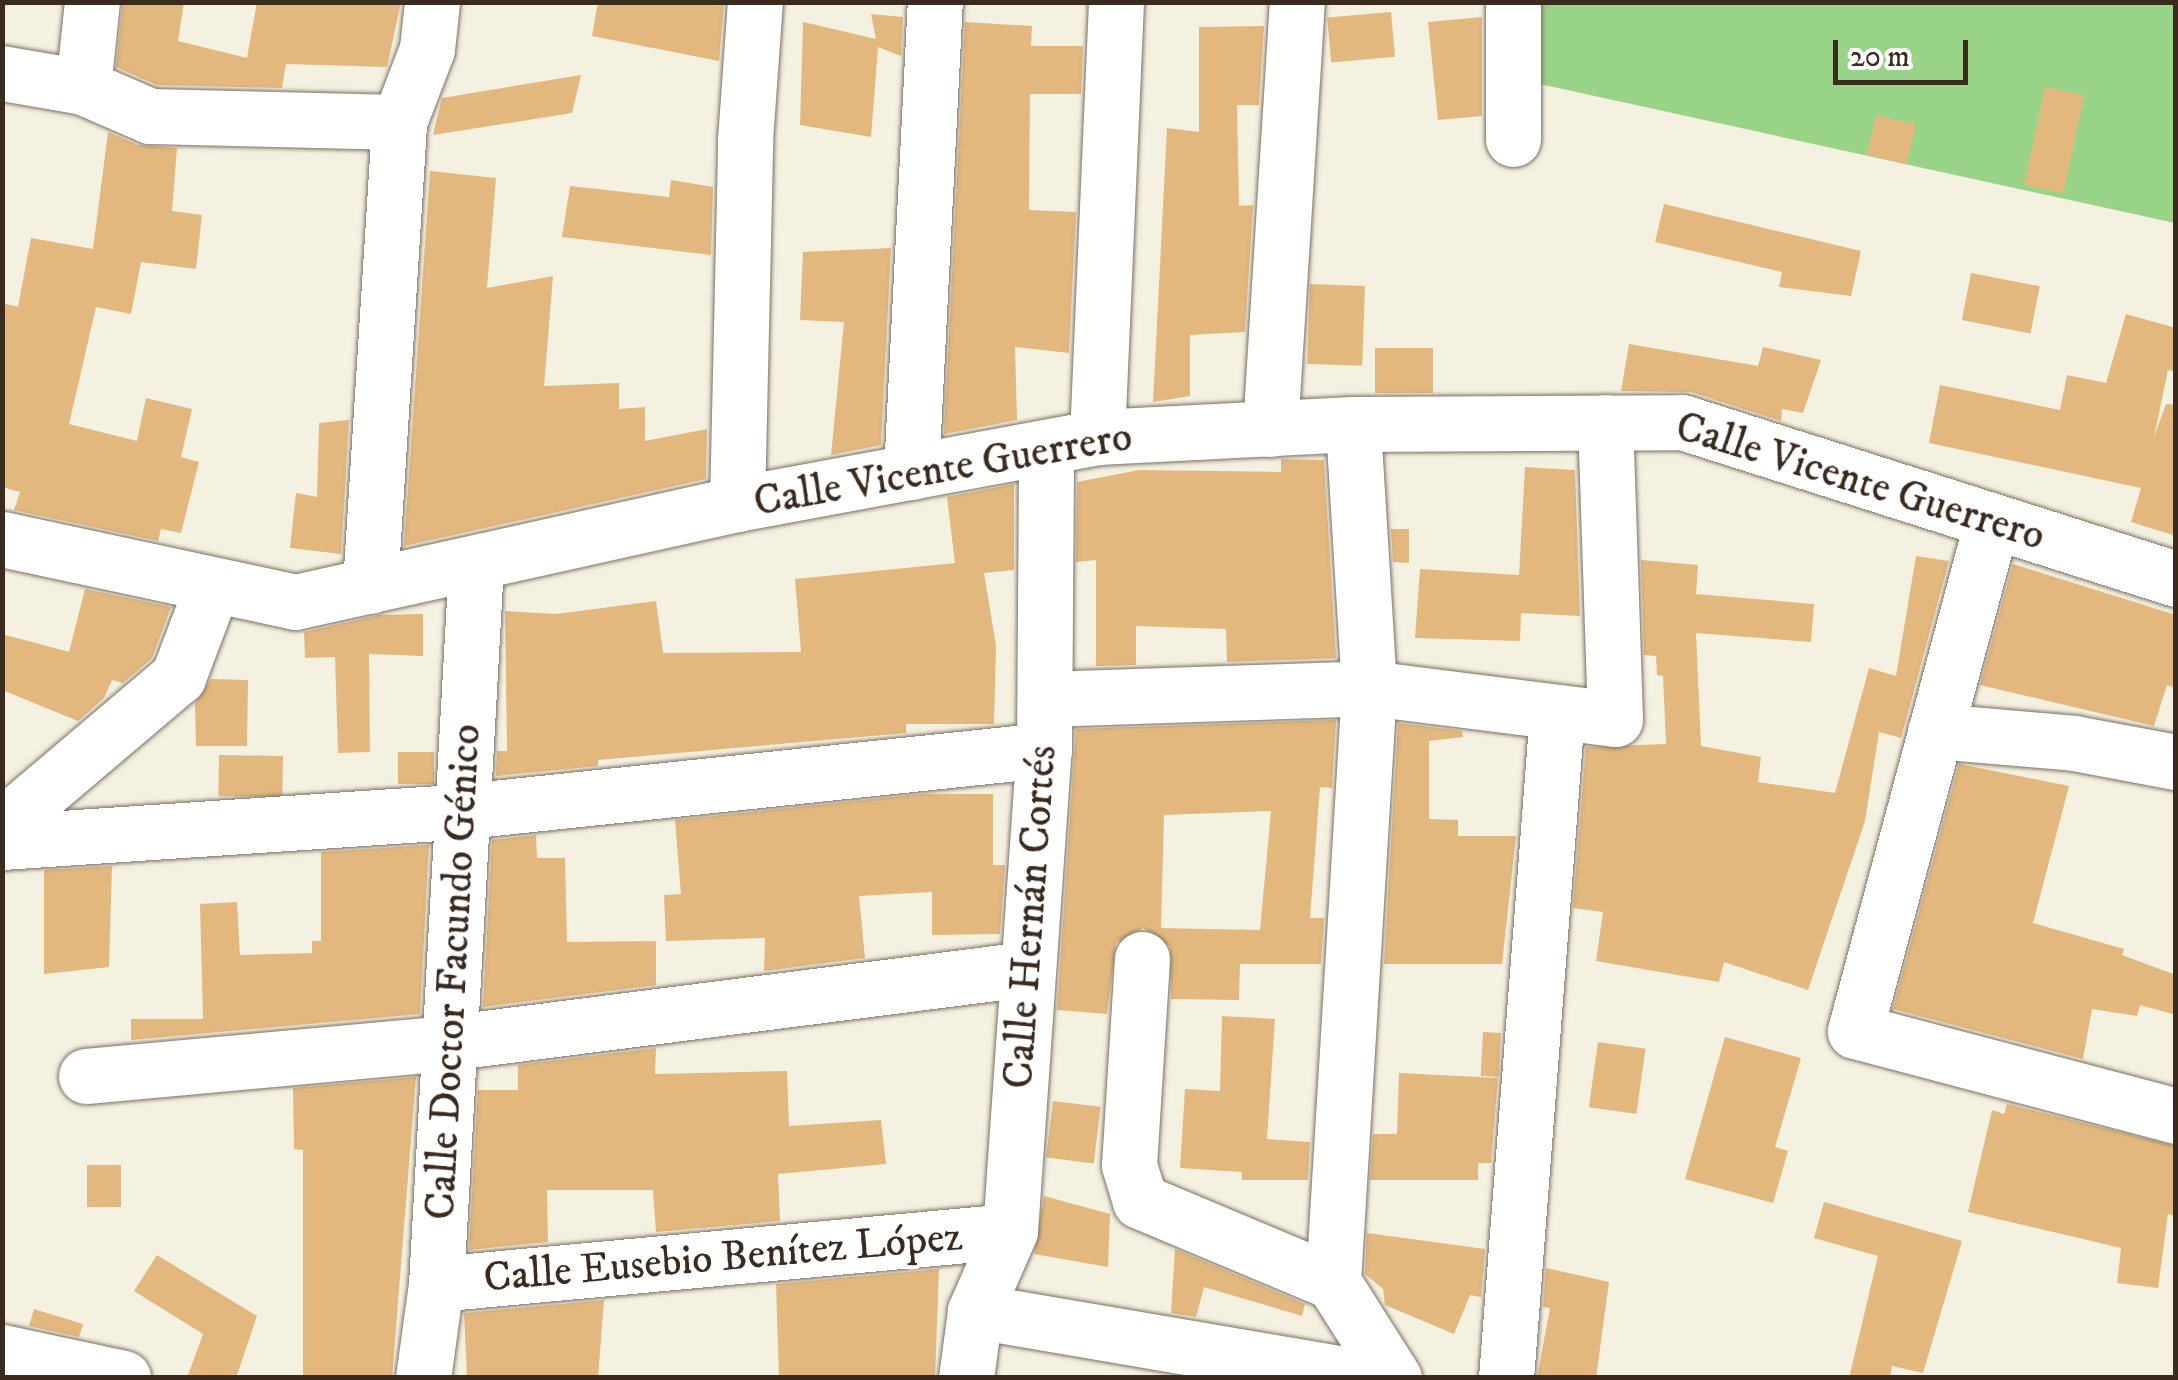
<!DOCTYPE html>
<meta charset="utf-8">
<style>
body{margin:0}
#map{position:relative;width:2178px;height:1380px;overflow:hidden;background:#f5f1e1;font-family:"IM FELL DW Pica",serif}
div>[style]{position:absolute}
.green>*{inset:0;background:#99d387}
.building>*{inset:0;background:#e3b87f;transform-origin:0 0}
.roads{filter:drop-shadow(0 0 2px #7c7062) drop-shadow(0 0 2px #7c7062)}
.minor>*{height:55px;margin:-27.5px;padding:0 27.5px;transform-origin:27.5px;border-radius:27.5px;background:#fff}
span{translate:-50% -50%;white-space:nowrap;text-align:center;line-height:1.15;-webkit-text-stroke:8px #fff;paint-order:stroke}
.street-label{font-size:42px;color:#3b2a1e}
.frame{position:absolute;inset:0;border:5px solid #3b2a1e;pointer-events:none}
.scale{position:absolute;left:1833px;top:40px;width:135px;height:45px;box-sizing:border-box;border:5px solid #3b2a1e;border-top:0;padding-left:12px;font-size:30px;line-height:35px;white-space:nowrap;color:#3b2a1e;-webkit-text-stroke:8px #fff;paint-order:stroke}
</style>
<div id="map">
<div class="green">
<i style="clip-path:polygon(1536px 3px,2175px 3px,2175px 223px,1535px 83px)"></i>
</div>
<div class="building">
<i style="clip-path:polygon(123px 2px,184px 2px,178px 41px,247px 58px,257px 2px,401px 2px,387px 67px,286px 64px,282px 88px,157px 85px,116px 67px)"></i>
<i style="clip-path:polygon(598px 2px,724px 2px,719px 61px,592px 36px)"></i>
<i style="left:1391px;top:12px;width:45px;height:64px;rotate:85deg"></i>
<i style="clip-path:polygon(871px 14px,903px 17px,901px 56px,878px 47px,871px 137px,800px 125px,803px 22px,876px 39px)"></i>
<i style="clip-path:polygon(1482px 17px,1482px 116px,1438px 120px,1428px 22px)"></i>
<i style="clip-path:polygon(965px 22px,1032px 26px,1031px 46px,1083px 46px,1081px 94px,1030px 94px,1029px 210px,1076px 212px,1069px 353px,1015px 347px,1017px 420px,944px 434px)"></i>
<i style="clip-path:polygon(1264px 26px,1259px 105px,1237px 105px,1239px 206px,1253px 205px,1245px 332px,1190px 335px,1190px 396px,1153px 402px,1167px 128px,1199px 132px,1199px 27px)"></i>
<i style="clip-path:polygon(581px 75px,572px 113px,433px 135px,442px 98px)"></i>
<i style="left:2045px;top:87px;width:40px;height:100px;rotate:12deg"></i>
<i style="left:1876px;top:115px;width:41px;height:41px;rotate:13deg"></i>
<i style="clip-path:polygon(108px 132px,138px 145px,177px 148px,172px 211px,202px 215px,196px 269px,141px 262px,131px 314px,96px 307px,69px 424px,137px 441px,146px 398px,192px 409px,181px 457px,199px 462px,181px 533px,161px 529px,158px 541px,14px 510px,20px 492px,2px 487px,2px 303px,18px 307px,31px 238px,93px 249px)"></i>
<i style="clip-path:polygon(430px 171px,496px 178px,487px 288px,553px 276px,544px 386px,619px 383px,619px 409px,645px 407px,645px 441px,707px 429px,706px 479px,404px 546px)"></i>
<i style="clip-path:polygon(671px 180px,713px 187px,711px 255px,562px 237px,570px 186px,669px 197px)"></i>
<i style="clip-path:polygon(1664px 204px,1861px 251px,1851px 296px,1779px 287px,1782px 272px,1655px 242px)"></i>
<i style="clip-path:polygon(891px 248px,881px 445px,831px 455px,844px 322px,800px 320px,803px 252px)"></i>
<i style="left:1971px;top:273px;width:70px;height:48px;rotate:11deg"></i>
<i style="left:1310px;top:284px;width:55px;height:80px;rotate:2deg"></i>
<i style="clip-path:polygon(2126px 314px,2176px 328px,2176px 372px,2168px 370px,2154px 437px,2166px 404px,2176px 405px,2176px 536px,2131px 522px,2141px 488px,1929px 443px,1940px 385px,2060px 410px,2067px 375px,2106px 383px)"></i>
<i style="clip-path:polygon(1629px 344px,1758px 366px,1763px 347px,1821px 360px,1803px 413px,1782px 409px,1781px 421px,1691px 392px,1621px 391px)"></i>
<i style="left:1375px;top:348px;width:58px;height:45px"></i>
<i style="clip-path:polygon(349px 420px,341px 554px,290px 548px,296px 493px,317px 497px,319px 423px)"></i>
<i style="clip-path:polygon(1281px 459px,1324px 460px,1336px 658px,1227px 662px,1226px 629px,1136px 626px,1136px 665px,1096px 666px,1096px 560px,1076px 562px,1077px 482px,1139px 470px,1281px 472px)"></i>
<i style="clip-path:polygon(1525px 467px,1575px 470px,1580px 616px,1521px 613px,1520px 641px,1415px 638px,1420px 569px,1519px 575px)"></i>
<i style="clip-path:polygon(1014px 484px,1014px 570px,984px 573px,996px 646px,994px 724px,906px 724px,906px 733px,598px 760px,598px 766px,496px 776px,497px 751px,507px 751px,505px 611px,556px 614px,656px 601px,663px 653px,801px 652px,795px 579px,955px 563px,947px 497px)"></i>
<i style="clip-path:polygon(1391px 529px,1409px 529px,1409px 563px,1393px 562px)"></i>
<i style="clip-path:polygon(1916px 556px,1949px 561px,1901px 738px,1879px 732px,1865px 821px,1808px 990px,1724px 962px,1719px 982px,1596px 961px,1603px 912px,1573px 908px,1586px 747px,1666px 744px,1663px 676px,1657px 675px,1656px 656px,1644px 655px,1641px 560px,1698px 565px,1696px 594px,1814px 604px,1811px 642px,1696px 633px,1701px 746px,1761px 757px,1758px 782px,1835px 793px,1869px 668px,1896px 676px)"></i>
<i style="clip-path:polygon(2013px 564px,2176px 615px,2176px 688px,2167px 685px,2154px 726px,1980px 685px)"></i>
<i style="clip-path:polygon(85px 589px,171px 607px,152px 658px,123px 683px,112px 680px,104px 698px,78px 721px,2px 690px,2px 634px,69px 652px)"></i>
<i style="clip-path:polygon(423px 614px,423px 656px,369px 654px,370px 752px,338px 753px,335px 657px,305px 658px,304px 632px,379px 615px)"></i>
<i style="clip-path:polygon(211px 679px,248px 680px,247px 746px,196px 746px,195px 703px)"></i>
<i style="clip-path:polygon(evenodd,1336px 720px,1332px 788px,1320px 787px,1310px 918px,1324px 918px,1321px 964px,1240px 964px,1239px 1000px,1171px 999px,1170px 946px,1143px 928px,1116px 943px,1107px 1014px,1057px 1010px,1076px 729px,1336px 720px,1271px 811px,1260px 930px,1161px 928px,1164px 815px,1271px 811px)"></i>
<i style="clip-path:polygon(1398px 723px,1462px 731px,1463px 737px,1429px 741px,1429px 819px,1458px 820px,1458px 836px,1516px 836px,1502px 964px,1384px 964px)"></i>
<i style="left:398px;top:752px;width:36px;height:32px"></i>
<i style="left:219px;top:755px;width:64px;height:41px;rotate:1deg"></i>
<i style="clip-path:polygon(1959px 764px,2069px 786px,2033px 923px,2124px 949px,2122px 955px,2176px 975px,2176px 1015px,2140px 1005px,2137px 1016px,2092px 1009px,2083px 1059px,1893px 1009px)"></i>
<i style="clip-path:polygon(922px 794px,993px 794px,993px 865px,1005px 865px,1000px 934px,932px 935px,932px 892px,859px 896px,865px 958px,764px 971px,765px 938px,666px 941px,664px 895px,681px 894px,675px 820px)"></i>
<i style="clip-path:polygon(536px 835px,537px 858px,565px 858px,567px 942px,656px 941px,656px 985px,483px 1007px,492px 840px)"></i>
<i style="clip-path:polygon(429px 845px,420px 1014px,131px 1040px,131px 1019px,203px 1019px,200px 904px,237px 902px,240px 955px,312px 953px,312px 941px,321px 941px,321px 852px)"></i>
<i style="clip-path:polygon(112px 866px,109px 967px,44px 974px,44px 870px)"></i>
<i style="clip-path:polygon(1222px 1016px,1275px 1019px,1267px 1139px,1310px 1142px,1308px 1180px,1242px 1180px,1242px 1172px,1180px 1168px,1185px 1089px,1220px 1091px)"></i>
<i style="left:1483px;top:1032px;width:18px;height:44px;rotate:3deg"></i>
<i style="clip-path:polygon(1725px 1037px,1801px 1058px,1775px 1147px,1788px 1151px,1773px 1203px,1685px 1179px)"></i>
<i style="left:1598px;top:1042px;width:48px;height:66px;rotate:8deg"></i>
<i style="clip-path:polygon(656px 1048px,655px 1074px,787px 1071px,789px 1126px,881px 1120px,886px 1164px,778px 1174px,780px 1221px,656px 1232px,653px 1190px,547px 1190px,548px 1242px,469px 1250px,478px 1090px,518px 1090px,518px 1065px)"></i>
<i style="clip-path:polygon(1399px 1073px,1498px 1078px,1491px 1163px,1478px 1163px,1478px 1180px,1370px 1180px,1373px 1134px,1397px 1134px)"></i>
<i style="clip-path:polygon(416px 1077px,392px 1378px,303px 1378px,303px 1150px,294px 1149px,293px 1088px)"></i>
<i style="left:1053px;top:1101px;width:48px;height:57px;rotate:7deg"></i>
<i style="clip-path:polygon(2007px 1104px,2176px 1146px,2176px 1216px,2168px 1214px,2158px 1288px,2117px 1283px,2121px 1248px,1968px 1212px,1992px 1110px,2004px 1114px)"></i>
<i style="left:87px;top:1165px;width:34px;height:42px"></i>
<i style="clip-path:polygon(1044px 1196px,1110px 1214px,1108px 1267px,1034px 1254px)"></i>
<i style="clip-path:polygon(1824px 1202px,1962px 1241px,1923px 1373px,1892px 1366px,1890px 1378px,1849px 1378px,1878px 1256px,1814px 1238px)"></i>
<i style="clip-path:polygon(1367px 1233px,1485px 1249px,1481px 1297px,1470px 1295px,1454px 1334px,1385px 1305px,1383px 1289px,1365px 1274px)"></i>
<i style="clip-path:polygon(1175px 1249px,1305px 1304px,1302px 1316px,1204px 1287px,1196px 1317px,1171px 1313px)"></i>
<i style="clip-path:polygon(157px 1255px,257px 1316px,236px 1378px,187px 1378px,203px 1334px,134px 1291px)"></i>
<i style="clip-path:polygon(1546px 1268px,1609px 1282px,1596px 1378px,1537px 1378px,1550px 1308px,1543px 1307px)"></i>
<i style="clip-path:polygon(939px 1269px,935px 1378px,779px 1378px,776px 1284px)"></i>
<i style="clip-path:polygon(604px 1300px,598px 1378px,467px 1378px,464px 1313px)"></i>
<i style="clip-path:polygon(34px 1309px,83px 1324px,79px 1337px,29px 1326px)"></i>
</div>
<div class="roads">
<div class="minor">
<i style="left:1513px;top:2px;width:137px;rotate:90deg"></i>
<i style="left:2px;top:73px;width:82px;rotate:9.8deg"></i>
<i style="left:83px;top:87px;width:73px;rotate:23.4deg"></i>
<i style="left:150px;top:116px;width:249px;rotate:1.4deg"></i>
<i style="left:83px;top:87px;width:85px;rotate:-84deg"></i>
<i style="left:1270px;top:429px;width:428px;rotate:-86.4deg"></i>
<i style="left:1097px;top:437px;width:435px;rotate:-87.5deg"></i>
<i style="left:911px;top:472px;width:471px;rotate:-87.1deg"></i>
<i style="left:737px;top:504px;width:364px;rotate:-88.7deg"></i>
<i style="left:745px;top:140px;width:138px;rotate:-85.9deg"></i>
<i style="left:1992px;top:521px;width:528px;rotate:105.04deg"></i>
<i style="left:1855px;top:1031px;width:332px;rotate:14.8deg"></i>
<i style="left:2px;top:539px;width:300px;rotate:12.1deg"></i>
<i style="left:295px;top:602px;width:453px;rotate:-12.5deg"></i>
<i style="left:737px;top:504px;width:366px;rotate:-10.5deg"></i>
<i style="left:1097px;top:437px;width:256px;rotate:-2.9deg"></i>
<i style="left:1353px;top:424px;width:329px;rotate:-0.3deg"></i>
<i style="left:1682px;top:422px;width:518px;rotate:17.63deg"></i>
<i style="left:370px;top:586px;width:465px;rotate:-86.4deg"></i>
<i style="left:399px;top:122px;width:78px;rotate:-69deg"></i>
<i style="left:427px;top:49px;width:47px;rotate:-83.9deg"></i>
<i style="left:1045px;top:699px;width:324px;rotate:-1.9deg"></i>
<i style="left:1369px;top:688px;width:248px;rotate:7.2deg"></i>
<i style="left:1615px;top:719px;width:297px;rotate:-91.9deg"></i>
<i style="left:1935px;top:731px;width:140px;rotate:4.9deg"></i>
<i style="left:2074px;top:743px;width:104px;rotate:10.6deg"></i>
<i style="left:2px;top:826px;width:231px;rotate:-40.3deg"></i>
<i style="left:178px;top:677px;width:96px;rotate:-69.3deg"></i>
<i style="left:2px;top:842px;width:464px;rotate:-3.8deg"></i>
<i style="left:465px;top:811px;width:582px;rotate:-6.01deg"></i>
<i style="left:1142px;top:959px;width:206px;rotate:93.6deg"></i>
<i style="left:1129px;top:1165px;width:38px;rotate:73deg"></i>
<i style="left:1140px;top:1201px;width:209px;rotate:22.8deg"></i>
<i style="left:1333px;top:1282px;width:114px;rotate:57.6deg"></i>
<i style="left:86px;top:1076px;width:362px;rotate:-5.2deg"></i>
<i style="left:446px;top:1043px;width:585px;rotate:-7.27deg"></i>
<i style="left:1333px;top:1282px;width:595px;rotate:-86.53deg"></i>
<i style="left:1369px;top:688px;width:264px;rotate:-93.5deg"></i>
<i style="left:436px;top:1284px;width:576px;rotate:-5.28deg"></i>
<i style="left:975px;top:1311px;width:396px;rotate:9.7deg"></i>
<i style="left:2px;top:1352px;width:124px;rotate:12.1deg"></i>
<i style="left:423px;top:1378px;width:95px;rotate:-82.1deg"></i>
<i style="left:436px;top:1284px;width:720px;rotate:-86.82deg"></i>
<i style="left:966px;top:1378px;width:68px;rotate:-82.3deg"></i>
<i style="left:975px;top:1311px;width:87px;rotate:-66.4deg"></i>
<i style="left:1010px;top:1231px;width:482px;rotate:-86deg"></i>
<i style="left:1044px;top:750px;width:302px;rotate:-89.6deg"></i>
<i style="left:1506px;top:1378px;width:668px;rotate:-85.62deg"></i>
</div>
</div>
<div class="street-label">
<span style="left:943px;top:470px;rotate:-10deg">Calle Vicente Guerrero</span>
<span style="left:1860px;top:482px;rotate:17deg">Calle Vicente Guerrero</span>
<span style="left:1031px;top:917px;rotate:-86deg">Calle Hernán Cortés</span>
<span style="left:454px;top:972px;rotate:-87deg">Calle Doctor Facundo Génico</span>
<span style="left:723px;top:1258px;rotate:-5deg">Calle Eusebio Benítez López</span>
</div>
<div class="frame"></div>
<div class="scale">20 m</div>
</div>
